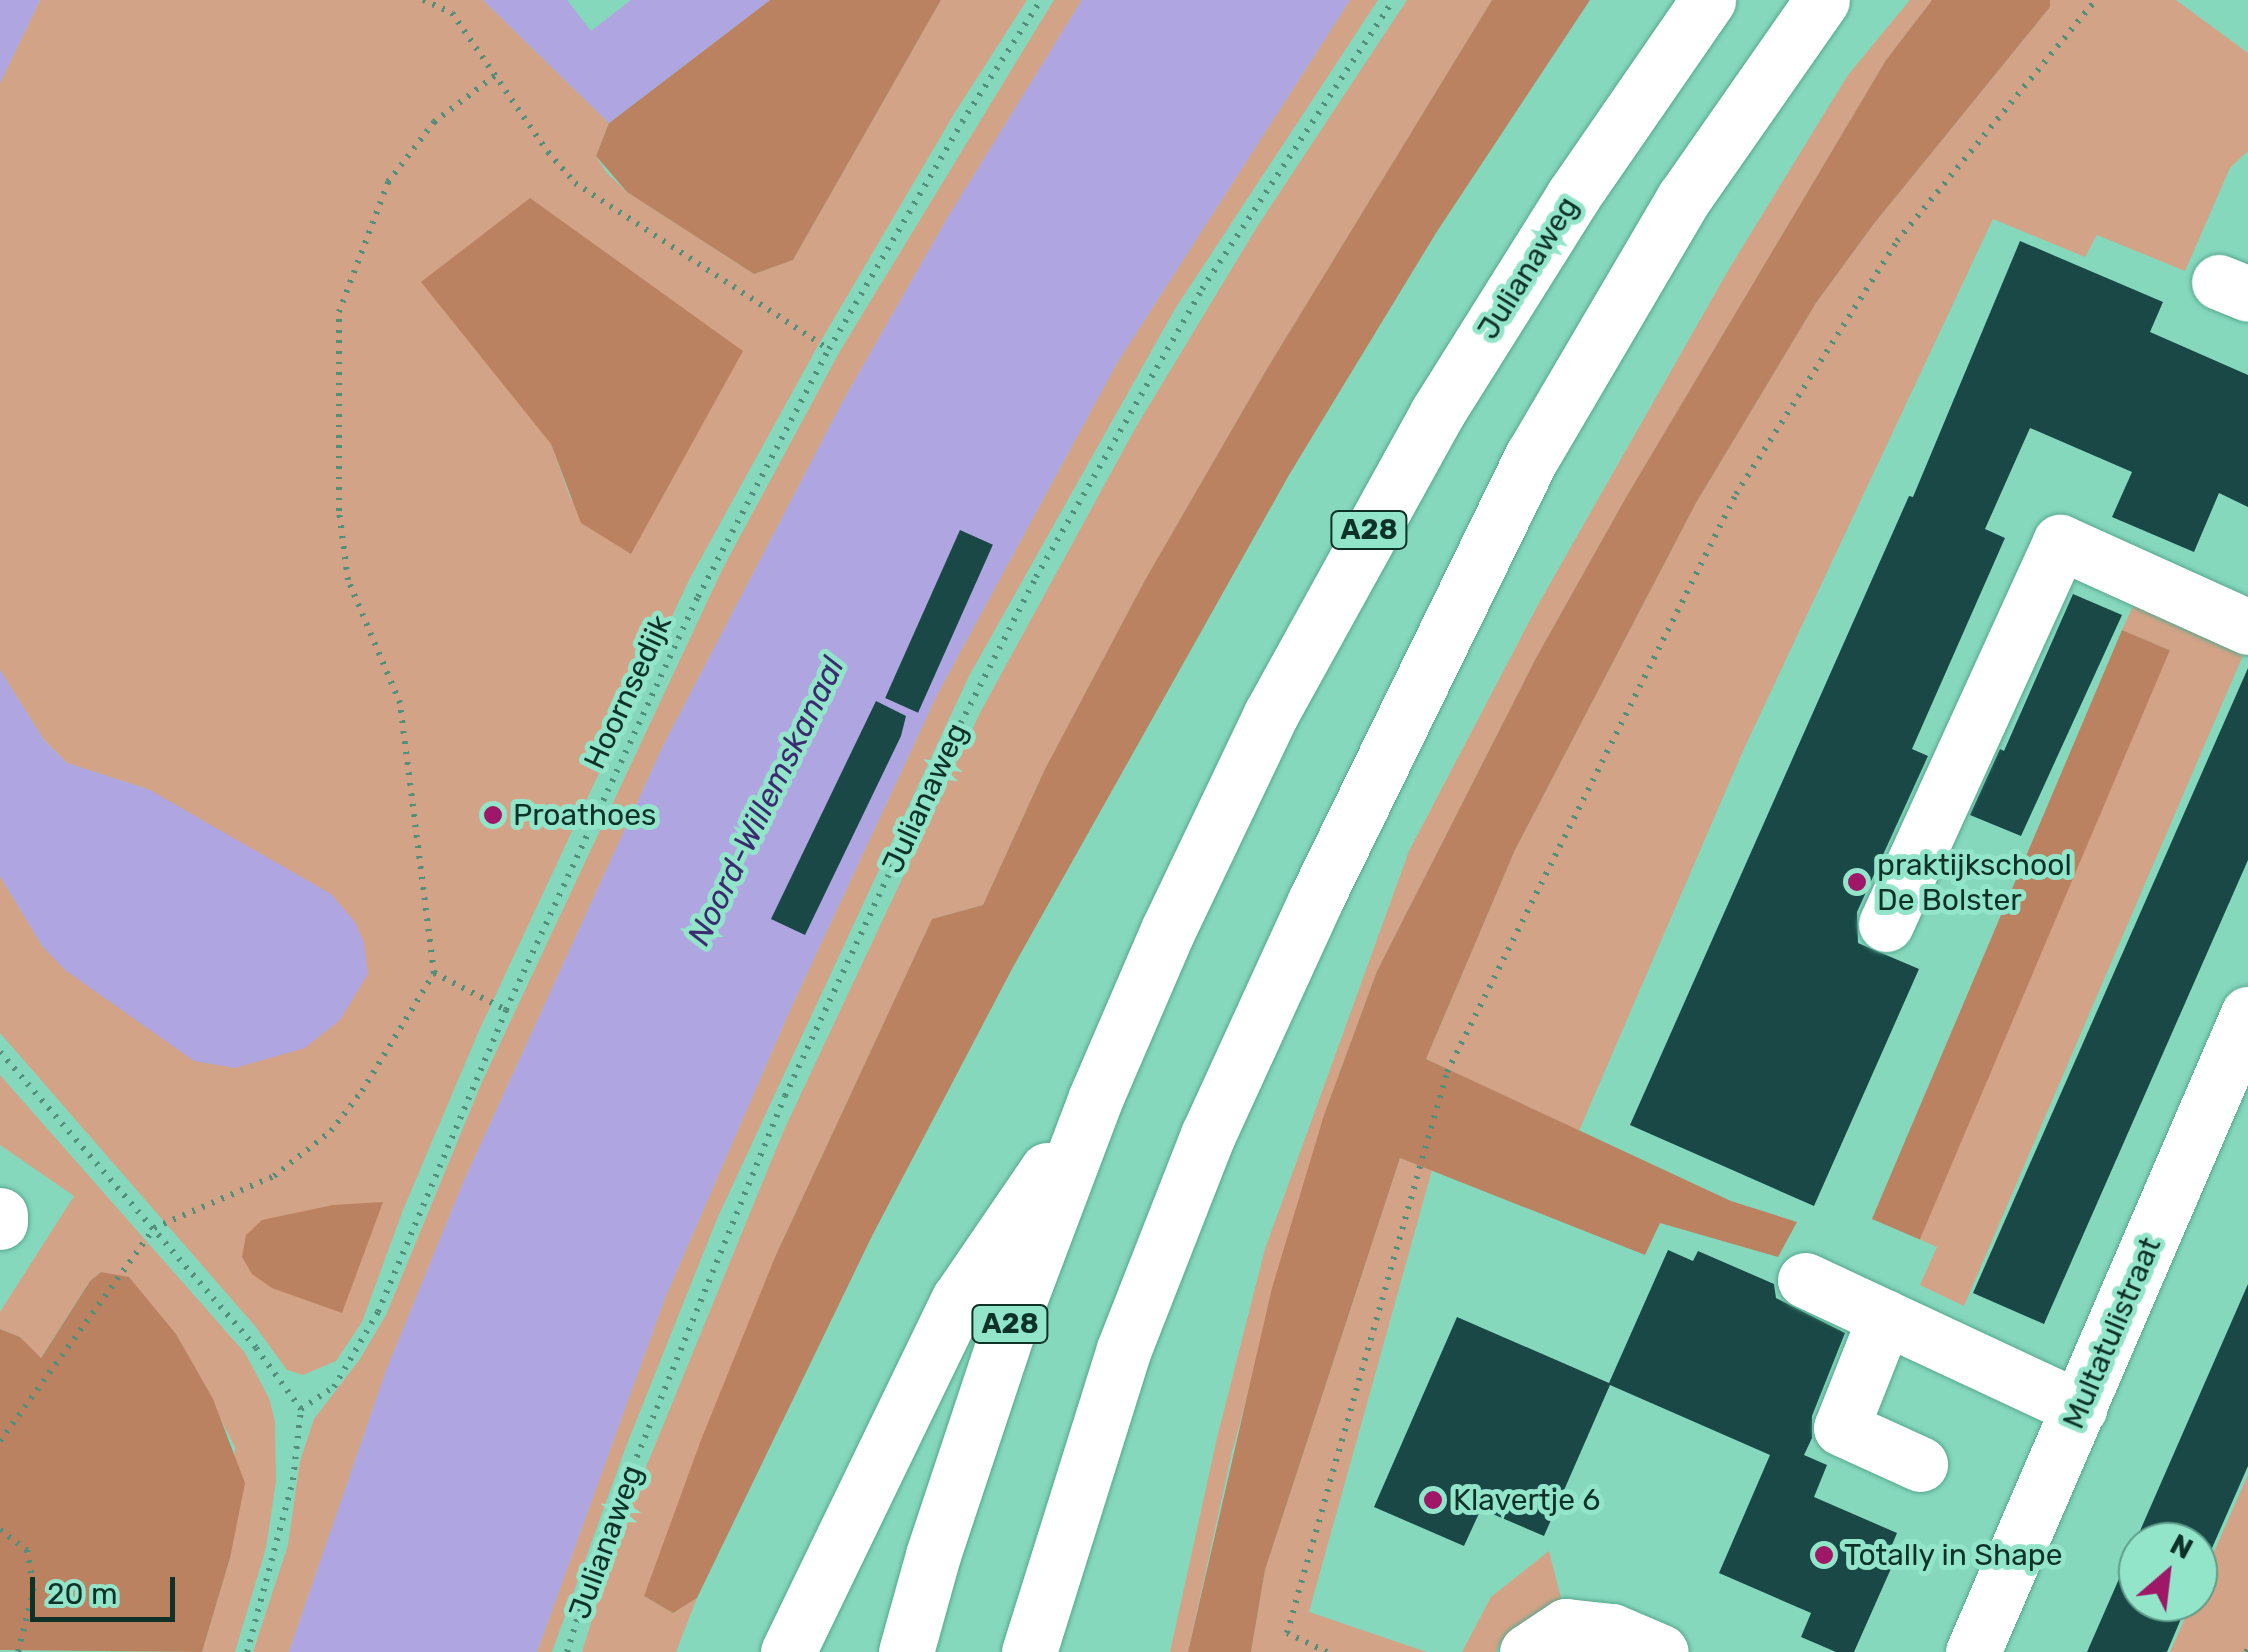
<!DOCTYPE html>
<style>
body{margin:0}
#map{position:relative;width:2248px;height:1652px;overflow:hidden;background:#86d8bd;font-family:Rubik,sans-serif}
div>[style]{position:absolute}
.green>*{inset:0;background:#d3a387}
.forest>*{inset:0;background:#bb8261;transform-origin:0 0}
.water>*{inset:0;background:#aea5e1}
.building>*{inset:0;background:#194846;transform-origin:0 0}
.path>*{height:6px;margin-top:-3px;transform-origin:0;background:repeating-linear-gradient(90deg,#518f7b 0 2.5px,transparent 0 10.5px)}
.roads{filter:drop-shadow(0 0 2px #55a78d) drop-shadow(0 0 2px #55a78d)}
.minor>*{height:55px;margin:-27.5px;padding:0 27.5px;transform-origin:27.5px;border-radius:27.5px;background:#fff}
.highway>*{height:55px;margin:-27.5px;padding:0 27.5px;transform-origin:27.5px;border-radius:27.5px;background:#fff}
.dots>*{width:28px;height:28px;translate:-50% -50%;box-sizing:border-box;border:5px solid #93e5ca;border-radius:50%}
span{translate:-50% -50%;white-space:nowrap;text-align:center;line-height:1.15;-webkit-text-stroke:10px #93e5ca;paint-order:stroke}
.shield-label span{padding:2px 8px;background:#93e5ca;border:2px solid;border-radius:8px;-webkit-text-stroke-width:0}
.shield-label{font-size:28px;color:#0f3228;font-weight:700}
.street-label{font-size:30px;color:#0f3228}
.poi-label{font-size:30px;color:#0f3228}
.left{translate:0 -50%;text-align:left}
.water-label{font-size:32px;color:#3c2b70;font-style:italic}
.north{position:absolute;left:2118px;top:1522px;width:100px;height:100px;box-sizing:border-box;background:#93e5ca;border:2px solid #5e9d89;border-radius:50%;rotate:28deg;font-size:28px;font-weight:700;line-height:40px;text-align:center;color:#0f3228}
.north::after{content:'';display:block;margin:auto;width:35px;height:45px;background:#9e1867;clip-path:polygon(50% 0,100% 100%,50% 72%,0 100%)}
.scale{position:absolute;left:30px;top:1577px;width:145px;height:45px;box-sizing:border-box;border:5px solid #0f3228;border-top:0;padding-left:12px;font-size:30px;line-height:35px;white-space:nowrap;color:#0f3228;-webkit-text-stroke:8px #93e5ca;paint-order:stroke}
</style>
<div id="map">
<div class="green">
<i style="clip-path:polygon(evenodd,40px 0,483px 0,609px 123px,596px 156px,607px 173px,627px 192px,754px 274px,793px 260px,941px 0,1027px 0,954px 114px,815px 351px,689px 580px,478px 1033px,403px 1210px,362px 1322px,336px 1361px,303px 1375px,287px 1370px,255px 1326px,0 1033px,0 876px,43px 947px,150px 790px,67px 763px,44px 740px,0 670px,0 83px,40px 0,551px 444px,631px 553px,571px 499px,551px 444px)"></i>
<i style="clip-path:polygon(1054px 0,1082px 0,948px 217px,843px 401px,664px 744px,463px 1183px,386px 1371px,289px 1652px,253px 1652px,288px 1545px,300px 1461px,314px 1419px,360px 1359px,386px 1315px,482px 1082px,723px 568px,840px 351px)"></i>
<i style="clip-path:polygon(1350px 0,1378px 0,1175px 309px,969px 676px,717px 1219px,627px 1444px,552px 1652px,537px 1652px,665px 1298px,790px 1010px,938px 693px,1117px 363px)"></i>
<i style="clip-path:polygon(1407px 0,1492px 0,1268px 367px,1145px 580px,1044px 771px,983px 905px,932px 919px,775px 1257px,644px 1596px,673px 1613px,697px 1598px,676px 1652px,582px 1652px,617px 1538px,784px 1130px,980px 713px,1136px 427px,1257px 227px)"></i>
<i style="clip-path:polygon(1910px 0,1932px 0,1886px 60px,1625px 499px,1536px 658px,1377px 971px,1324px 1116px,1232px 1452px,1188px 1652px,1170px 1652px,1217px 1438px,1265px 1249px,1409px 851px,1539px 603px,1729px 269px,1848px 75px)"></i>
<i style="clip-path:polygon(2050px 0,2176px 0,2248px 53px,2248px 151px,2230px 168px,2185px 271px,2097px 235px,2085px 257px,1993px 219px,1743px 751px,1579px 1131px,1426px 1059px,1515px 850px,1696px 503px,1816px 303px,1873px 225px,2050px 7px)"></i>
<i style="clip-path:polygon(2137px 598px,2247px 646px,1964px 1306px,1920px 1285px,1937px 1247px,1910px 1235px,2169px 650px,2122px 630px)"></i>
<i style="clip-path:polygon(0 1075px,245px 1353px,269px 1398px,275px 1421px,276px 1482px,266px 1548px,235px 1652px,202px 1652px,230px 1558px,235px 1447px,176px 1334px,101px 1272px,89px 1282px,40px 1359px,20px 1337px,0 1329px,0 1312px,74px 1196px,0 1145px)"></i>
<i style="clip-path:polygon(1400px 1158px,1432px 1170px,1309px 1612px,1427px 1652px,1251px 1652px,1265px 1570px)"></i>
<i style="clip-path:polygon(2248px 1475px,2248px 1652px,2170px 1652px,2192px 1602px,2198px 1602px,2198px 1588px)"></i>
<i style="clip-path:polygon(1549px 1551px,1563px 1606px,1539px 1611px,1502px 1640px,1496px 1652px,1462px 1652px,1491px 1597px)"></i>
</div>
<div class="forest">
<i style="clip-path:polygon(770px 0,941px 0,793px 260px,754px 274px,627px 192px,596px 156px,609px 123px)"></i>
<i style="clip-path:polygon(1492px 0,1590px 0,1436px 233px,1289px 475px,1012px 969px,872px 1236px,697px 1598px,673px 1613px,644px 1596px,701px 1440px,775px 1257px,932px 919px,983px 905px,1044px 771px,1145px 580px,1268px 367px)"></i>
<i style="clip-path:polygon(1932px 0,2050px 0,2050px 7px,1873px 225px,1816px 303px,1696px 503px,1515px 850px,1426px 1059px,1731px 1201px,1797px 1222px,1778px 1257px,1660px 1223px,1645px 1255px,1400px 1158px,1265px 1570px,1251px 1652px,1188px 1652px,1272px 1288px,1324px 1115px,1377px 971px,1536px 658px,1625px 499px,1886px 60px)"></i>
<i style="clip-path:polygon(530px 198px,743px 351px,631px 554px,581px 523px,551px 444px,421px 282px)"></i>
<i style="left:2122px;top:630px;width:52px;height:640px;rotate:23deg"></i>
<i style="clip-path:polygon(383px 1202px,342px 1313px,272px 1288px,252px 1274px,242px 1257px,246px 1235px,262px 1220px,333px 1205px)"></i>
<i style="clip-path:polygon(101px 1272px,129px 1277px,176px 1334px,213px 1399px,245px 1483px,230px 1558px,202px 1652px,0 1650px,0 1329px,20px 1337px,41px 1358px,90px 1281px)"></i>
</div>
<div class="water">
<i style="clip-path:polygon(0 0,40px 0,0 83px)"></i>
<i style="clip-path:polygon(483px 0,567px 0,591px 31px,631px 0,770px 0,609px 123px)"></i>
<i style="clip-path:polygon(1082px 0,1350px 0,1117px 363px,938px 693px,790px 1010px,665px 1298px,537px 1652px,289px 1652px,386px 1371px,463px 1183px,664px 744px,843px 401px,948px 217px)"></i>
<i style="clip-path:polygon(0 670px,44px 740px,67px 763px,150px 790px,331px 894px,355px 922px,364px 943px,368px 974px,340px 1020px,305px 1048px,235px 1068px,194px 1061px,65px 970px,43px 947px,0 876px)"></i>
</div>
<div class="building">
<i style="clip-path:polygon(2020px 241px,2163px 302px,2150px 332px,2248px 375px,2248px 507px,2219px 493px,2194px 552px,2112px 517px,2132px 472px,2030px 428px,1985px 529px,2005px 538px,1912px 749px,1928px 756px,1857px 912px,1858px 943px,1919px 969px,1814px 1206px,1630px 1125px,1909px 496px,1913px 497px)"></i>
<i style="left:960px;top:530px;width:36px;height:184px;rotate:24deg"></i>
<i style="clip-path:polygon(2073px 594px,2122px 615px,2021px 836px,1970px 815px,2000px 749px,2004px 751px)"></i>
<i style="clip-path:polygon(2248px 668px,2248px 860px,2044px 1324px,1973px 1293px)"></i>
<i style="clip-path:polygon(876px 701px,906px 716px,901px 736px,805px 935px,771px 919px)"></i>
<i style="clip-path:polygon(1668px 1250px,1693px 1261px,1698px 1251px,1774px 1284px,1776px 1298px,1845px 1333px,1812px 1416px,1812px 1438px,1804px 1455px,1827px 1465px,1814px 1497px,1897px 1533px,1889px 1552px,1897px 1555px,1854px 1652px,1836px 1652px,1801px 1637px,1811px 1613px,1719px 1573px,1770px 1455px,1610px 1385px,1544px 1536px,1481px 1509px,1464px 1546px,1374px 1507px,1457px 1317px,1609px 1383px)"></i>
<i style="clip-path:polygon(2248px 1284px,2248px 1466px,2198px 1580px,2198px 1542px,2138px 1542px,2138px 1602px,2188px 1602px,2167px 1652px,2087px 1652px)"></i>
</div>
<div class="path">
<i style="left:423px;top:0;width:32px;rotate:24deg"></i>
<i style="left:452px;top:13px;width:169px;rotate:55.4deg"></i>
<i style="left:548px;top:152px;width:41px;rotate:48.9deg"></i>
<i style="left:575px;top:183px;width:303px;rotate:33.2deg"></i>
<i style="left:434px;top:973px;width:81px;rotate:27.2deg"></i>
<i style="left:0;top:1052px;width:391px;rotate:49.1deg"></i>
<i style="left:256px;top:1348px;width:76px;rotate:53.6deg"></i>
<i style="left:0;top:1441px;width:263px;rotate:-54.1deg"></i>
<i style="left:154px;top:1228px;width:131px;rotate:-23.4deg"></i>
<i style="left:274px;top:1176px;width:73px;rotate:-38.3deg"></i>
<i style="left:331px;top:1131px;width:51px;rotate:-52.2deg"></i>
<i style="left:362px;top:1091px;width:138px;rotate:-58.6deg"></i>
<i style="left:434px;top:973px;width:272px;rotate:-97.2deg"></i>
<i style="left:400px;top:703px;width:134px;rotate:-112.9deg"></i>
<i style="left:348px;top:580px;width:70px;rotate:-97.4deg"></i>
<i style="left:339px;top:511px;width:199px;rotate:-90deg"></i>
<i style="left:339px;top:312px;width:139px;rotate:-69.3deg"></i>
<i style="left:388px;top:182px;width:76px;rotate:-52.5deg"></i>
<i style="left:434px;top:122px;width:79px;rotate:-37.3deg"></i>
<i style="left:0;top:1530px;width:34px;rotate:37deg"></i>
<i style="left:27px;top:1550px;width:39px;rotate:80deg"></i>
<i style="left:34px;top:1588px;width:66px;rotate:104deg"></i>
<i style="left:247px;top:1652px;width:178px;rotate:-75deg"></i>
<i style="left:293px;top:1480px;width:71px;rotate:-83.6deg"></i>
<i style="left:301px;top:1409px;width:40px;rotate:-34deg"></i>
<i style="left:334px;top:1387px;width:87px;rotate:-59.6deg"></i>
<i style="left:378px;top:1312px;width:328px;rotate:-67deg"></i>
<i style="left:506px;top:1010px;width:455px;rotate:-65.1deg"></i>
<i style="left:698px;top:597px;width:280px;rotate:-62.2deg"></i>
<i style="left:829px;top:349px;width:263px;rotate:-59.6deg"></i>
<i style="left:962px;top:122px;width:145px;rotate:-57.1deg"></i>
<i style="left:567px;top:1652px;width:102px;rotate:-73deg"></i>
<i style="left:597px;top:1554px;width:495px;rotate:-67.7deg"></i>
<i style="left:785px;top:1096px;width:391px;rotate:-64.9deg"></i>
<i style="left:951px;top:742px;width:186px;rotate:-62.7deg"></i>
<i style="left:1036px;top:577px;width:332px;rotate:-60deg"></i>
<i style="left:1202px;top:289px;width:346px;rotate:-56.5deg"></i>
<i style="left:1327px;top:1652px;width:44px;rotate:-154.6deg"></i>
<i style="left:1287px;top:1633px;width:583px;rotate:-74.08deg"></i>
<i style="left:1447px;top:1072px;width:646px;rotate:-63.43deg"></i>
<i style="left:1736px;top:494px;width:300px;rotate:-57.5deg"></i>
<i style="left:1897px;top:241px;width:313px;rotate:-50.5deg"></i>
<i style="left:2246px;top:1652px;width:4px;rotate:-56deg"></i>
</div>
<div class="roads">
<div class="minor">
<i style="left:2219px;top:282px;width:31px;rotate:22deg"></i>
<i style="left:1886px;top:924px;width:420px;rotate:-65.5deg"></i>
<i style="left:2060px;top:542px;width:206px;rotate:24.3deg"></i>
<i style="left:0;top:1215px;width:7px;rotate:90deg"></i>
<i style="left:1805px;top:1280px;width:303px;rotate:25deg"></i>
<i style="left:1885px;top:1317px;width:119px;rotate:111.6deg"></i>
<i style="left:1841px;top:1428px;width:87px;rotate:24.5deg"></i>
<i style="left:1527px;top:1652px;width:47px;rotate:-33.7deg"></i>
<i style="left:1566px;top:1626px;width:46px;rotate:6.2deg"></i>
<i style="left:1612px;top:1631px;width:53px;rotate:23.2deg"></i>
<i style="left:1973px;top:1652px;width:695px;rotate:-66.68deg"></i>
</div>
<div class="highway">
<i style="left:788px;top:1652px;width:392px;rotate:-64.2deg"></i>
<i style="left:959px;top:1299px;width:156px;rotate:-55.7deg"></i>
<i style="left:906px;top:1652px;width:101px;rotate:-74.4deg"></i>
<i style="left:933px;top:1555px;width:237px;rotate:-71.6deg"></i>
<i style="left:1008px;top:1330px;width:249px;rotate:-69.3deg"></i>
<i style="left:1096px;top:1097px;width:182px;rotate:-66.7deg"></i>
<i style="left:1168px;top:930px;width:239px;rotate:-64.5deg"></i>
<i style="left:1271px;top:714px;width:344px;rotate:-61.1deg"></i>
<i style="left:1437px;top:413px;width:256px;rotate:-57.9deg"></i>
<i style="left:1573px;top:196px;width:238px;rotate:-55.4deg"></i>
<i style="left:1029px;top:1652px;width:318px;rotate:-72.6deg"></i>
<i style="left:1124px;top:1349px;width:230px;rotate:-68.6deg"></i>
<i style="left:1208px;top:1135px;width:257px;rotate:-65.4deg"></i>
<i style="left:1315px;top:901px;width:496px;rotate:-64deg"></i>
<i style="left:1533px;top:455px;width:298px;rotate:-59.6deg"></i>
<i style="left:1684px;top:198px;width:241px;rotate:-55.1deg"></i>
</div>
</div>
<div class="dots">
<i style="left:493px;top:815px;background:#9e1867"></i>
<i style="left:1857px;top:882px;background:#9e1867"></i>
<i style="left:1433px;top:1500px;background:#9e1867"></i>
<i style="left:1824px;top:1555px;background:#9e1867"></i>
</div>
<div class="shield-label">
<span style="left:1369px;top:530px">A28</span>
<span style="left:1010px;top:1324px">A28</span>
</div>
<div class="street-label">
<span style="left:1528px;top:268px;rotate:-58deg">Julianaweg</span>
<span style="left:628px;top:692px;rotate:-65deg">Hoornsedijk</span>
<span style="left:925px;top:798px;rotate:-65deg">Julianaweg</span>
<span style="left:2112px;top:1333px;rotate:-67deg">Multatulistraat</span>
<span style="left:606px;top:1542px;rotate:-70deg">Julianaweg</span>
</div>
<div class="poi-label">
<span class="left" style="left:513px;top:815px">Proathoes</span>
<span class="left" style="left:1877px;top:882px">praktijkschool<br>De Bolster</span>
<span class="left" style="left:1453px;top:1500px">Klavertje 6</span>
<span class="left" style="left:1844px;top:1555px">Totally in Shape</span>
</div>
<div class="water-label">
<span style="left:766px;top:801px;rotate:-64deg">Noord-Willemskanaal</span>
</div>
<div class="north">N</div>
<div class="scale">20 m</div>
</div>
